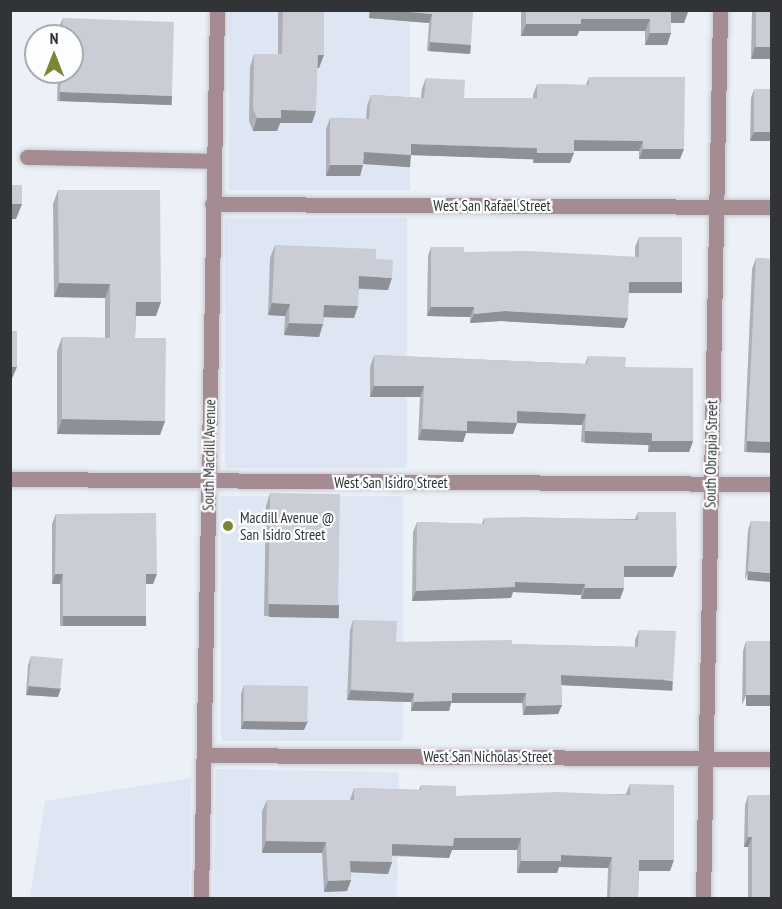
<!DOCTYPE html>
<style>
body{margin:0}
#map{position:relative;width:782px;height:909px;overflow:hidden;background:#ecf0f7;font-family:"PT Sans Narrow",sans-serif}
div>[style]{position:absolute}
.built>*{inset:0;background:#dee5f3;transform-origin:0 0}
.roads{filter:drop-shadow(0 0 2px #c7cad0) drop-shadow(0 0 2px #c7cad0)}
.minor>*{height:15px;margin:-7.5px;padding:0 7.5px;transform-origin:7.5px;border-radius:7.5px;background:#a48c92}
.wall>*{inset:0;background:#aeb0b7}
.shaded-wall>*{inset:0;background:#8d9095;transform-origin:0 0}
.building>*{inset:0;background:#cacdd5;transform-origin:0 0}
.dots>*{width:16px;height:16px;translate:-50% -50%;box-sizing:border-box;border:3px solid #fcfdfe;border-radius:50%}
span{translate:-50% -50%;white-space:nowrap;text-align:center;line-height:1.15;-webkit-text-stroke:4.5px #fcfdfe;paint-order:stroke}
.street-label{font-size:15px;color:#323336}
.poi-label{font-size:15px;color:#323336}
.left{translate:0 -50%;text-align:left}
.frame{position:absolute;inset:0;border:12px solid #323336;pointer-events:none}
.north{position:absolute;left:24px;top:24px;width:60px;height:60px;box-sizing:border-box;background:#fcfdfe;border:2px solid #abacae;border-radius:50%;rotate:0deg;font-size:16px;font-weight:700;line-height:24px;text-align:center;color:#323336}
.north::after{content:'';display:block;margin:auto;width:21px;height:27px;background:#7c8734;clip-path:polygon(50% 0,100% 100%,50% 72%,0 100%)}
</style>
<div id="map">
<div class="built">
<i style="left:229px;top:11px;width:181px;height:179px"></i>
<i style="left:225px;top:218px;width:182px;height:250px"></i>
<i style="left:221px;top:496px;width:182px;height:245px"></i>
<i style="left:216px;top:769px;width:183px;height:129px;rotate:1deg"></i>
<i style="clip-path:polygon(191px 778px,189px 898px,30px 898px,45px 801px)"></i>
</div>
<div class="roads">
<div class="minor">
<i style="left:27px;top:157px;width:186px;rotate:1.2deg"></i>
<i style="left:212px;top:204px;width:560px;rotate:0.31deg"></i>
<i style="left:10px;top:479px;width:762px;rotate:0.38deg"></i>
<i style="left:204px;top:755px;width:568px;rotate:0.4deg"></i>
<i style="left:201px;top:898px;width:888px;rotate:-88.97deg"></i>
<i style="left:703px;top:898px;width:888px;rotate:-88.9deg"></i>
</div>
</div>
<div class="wall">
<i style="clip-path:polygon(278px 10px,324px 10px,319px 68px,317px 68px,312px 123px,280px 123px,277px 131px,253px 131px,249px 121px,250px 67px,254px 54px,278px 54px)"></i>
<i style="clip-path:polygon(369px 10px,473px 10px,468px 54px,427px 51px,429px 23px,369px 18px)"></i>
<i style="clip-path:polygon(521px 10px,688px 10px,684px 23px,671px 23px,671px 33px,667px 45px,645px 45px,645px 31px,579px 31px,577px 36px,521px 36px)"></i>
<i style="clip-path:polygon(752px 10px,771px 10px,751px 59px)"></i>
<i style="clip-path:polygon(63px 18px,172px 96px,168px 105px,57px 101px,58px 72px,72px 72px,72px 36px,59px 36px,59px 27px)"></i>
<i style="clip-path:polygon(589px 77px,680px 159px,639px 159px,639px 151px,574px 151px,570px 163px,533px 163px,533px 159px,411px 155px,407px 166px,363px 163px,360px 176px,326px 176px,326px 129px,330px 118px,366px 119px,367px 106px,371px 95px,421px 98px,422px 88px,426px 78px,464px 98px,533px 98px,533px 95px,537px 84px,586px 85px)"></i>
<i style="clip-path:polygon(754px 89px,771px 141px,750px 141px,751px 98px)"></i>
<i style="clip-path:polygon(58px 190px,156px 316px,136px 316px,135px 338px,165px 421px,160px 435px,57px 434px,57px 351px,62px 337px,105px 338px,105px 298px,54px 297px,53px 204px)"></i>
<i style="clip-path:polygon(639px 237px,682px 282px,679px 292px,629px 292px,624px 328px,501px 321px,470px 323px,470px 317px,427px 316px,428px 256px,431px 247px,464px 252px,635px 257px,635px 247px)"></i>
<i style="clip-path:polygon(275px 245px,376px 259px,388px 290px,359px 289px,354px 318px,324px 317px,323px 324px,319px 337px,284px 335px,285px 316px,268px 315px,270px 258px)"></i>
<i style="clip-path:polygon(756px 258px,771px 259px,771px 453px,744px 452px,752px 269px)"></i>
<i style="clip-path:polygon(374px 355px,585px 364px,588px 356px,625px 367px,693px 441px,689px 452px,648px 452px,648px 444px,581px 442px,582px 425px,517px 423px,513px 434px,466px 433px,463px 442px,418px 440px,420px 397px,370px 397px,370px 367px)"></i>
<i style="clip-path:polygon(270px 493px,339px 605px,334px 617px,264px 616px,266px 506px)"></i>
<i style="clip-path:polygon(638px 512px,673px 577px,624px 577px,624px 588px,620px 599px,581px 599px,581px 595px,513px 592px,511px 598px,412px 601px,413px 532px,417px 522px,482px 524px,484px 518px,635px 519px)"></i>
<i style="clip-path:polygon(56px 514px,153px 584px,146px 584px,142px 626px,60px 626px,60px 584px,52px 584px,52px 524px)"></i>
<i style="clip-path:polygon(751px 521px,771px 522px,745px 580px,748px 530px)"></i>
<i style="clip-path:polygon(353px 620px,396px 642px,635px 647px,635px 640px,639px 630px,670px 690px,561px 685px,562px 705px,558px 714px,523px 715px,522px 703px,451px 703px,449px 711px,411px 711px,411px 702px,347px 700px,350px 630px)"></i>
<i style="clip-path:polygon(746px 641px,771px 641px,742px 705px,743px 651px)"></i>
<i style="clip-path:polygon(31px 656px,58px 697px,26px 695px,28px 665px)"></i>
<i style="clip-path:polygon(244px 685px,304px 730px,241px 729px,241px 694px)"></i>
<i style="clip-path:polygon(630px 784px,670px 871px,639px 871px,638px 898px,607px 898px,608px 868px,559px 867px,557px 873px,517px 873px,517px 850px,452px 850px,449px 858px,392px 856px,392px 862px,388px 874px,351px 872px,351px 880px,347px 891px,324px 892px,322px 853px,262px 853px,262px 811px,267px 800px,350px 800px,354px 788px,419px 790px,421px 785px,456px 796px,626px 794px)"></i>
<i style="clip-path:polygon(748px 795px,771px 898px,748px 898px,748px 847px,744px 847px,745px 805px)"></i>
</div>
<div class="shaded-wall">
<i style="clip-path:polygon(371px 10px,388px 10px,432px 14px,429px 23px,369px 18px)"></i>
<i style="clip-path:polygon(671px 12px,688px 12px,684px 23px,667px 23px)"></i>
<i style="clip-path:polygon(581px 19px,650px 19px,645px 31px,579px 31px,577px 36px,521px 36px,526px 24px)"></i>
<i style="clip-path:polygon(650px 33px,671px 33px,667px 45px,645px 45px)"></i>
<i style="left:430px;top:42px;width:41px;height:9px;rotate:4deg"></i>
<i style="clip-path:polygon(755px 47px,771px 47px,771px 59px,751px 59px)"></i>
<i style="clip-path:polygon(318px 55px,324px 55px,319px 68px,313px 68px)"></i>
<i style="left:60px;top:92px;width:112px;height:9px;rotate:2deg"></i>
<i style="clip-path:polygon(281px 110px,316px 111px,312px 123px,280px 123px,277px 131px,253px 131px,257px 118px)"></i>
<i style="clip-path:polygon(754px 132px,771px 132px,771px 141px,750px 141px)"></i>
<i style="clip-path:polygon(574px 140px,643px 141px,639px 151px,570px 151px)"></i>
<i style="left:411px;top:144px;width:126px;height:11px;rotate:2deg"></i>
<i style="clip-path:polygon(643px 149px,684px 149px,680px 159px,639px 159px)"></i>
<i style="left:364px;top:152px;width:47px;height:12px;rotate:4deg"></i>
<i style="clip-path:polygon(537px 153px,574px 153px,570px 163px,533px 163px)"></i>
<i style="clip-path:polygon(330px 165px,363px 165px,360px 176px,326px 176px)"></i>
<i style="clip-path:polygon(10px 204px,22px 204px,16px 219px,10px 219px)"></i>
<i style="clip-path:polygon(359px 276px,392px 278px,388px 290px,355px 288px)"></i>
<i style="left:629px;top:282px;width:53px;height:11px"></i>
<i style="clip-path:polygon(59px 283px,110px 284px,105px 298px,54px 297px)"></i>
<i style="clip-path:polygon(136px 302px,161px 302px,156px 316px,131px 316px)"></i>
<i style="clip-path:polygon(272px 303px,290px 304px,285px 316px,268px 315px)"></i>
<i style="clip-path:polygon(324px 305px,358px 306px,354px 318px,320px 317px)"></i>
<i style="clip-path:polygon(431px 307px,474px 307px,470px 317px,427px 316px)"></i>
<i style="clip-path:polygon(505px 311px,628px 318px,624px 328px,501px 321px,470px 323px,474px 314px)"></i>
<i style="clip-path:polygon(289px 323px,323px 324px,319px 337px,284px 335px)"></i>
<i style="clip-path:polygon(10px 367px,17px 367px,11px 381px,10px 381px)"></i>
<i style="clip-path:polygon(374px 386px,424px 386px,420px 397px,370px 397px)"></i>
<i style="clip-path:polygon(517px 411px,586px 414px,582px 425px,517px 423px,513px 434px,466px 433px,463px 442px,418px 440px,422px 429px)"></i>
<i style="clip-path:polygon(62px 419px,165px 421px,160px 435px,57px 434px)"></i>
<i style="left:585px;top:431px;width:67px;height:12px;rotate:2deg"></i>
<i style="clip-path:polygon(652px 441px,693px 441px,689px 452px,648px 452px)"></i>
<i style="left:747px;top:441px;width:24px;height:11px;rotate:2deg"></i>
<i style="clip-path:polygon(624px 566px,677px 566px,673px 577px,620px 577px)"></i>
<i style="left:748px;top:571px;width:23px;height:9px;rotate:5deg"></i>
<i style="clip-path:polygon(55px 574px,63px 574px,60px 584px,52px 584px)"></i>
<i style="clip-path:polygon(146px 574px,157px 574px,153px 584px,142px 584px)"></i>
<i style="clip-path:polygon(515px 582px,585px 584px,581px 595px,513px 592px,511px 598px,412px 601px,416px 591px)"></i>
<i style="clip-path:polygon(585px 588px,624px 588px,620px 599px,581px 599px)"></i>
<i style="left:269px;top:604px;width:70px;height:13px;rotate:1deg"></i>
<i style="left:63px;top:616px;width:83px;height:10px"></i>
<i style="left:561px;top:675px;width:112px;height:10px;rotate:3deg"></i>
<i style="clip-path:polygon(29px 686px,61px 688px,58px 697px,26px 695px)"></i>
<i style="clip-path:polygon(351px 690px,414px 693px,411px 702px,347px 700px)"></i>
<i style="clip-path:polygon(452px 693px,526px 693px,522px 703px,451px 703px,449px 711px,411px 711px,414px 702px)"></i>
<i style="left:746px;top:695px;width:25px;height:11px"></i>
<i style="clip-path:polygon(562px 705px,558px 714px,523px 715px,526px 706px)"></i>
<i style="clip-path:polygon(244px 721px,308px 721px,304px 730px,241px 729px)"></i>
<i style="clip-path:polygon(748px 837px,752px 837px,748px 847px,744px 847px)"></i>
<i style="clip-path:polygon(454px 838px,521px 838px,517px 850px,452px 850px,449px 858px,388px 855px,392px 844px)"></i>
<i style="clip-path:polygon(266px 841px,326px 842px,322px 853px,262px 853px)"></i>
<i style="clip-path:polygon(561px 855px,612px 857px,608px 868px,559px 867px,557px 873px,517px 873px,521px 861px)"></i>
<i style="clip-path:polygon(639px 860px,674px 860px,670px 871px,635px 871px)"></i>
<i style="clip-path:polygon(350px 861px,392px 862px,388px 874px,346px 872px)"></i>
<i style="clip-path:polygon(351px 880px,347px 891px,324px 892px,328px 881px)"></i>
</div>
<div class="building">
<i style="clip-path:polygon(283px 10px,324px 10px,324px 55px,318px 55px,316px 111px,281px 110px,281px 118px,257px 118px,253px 109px,254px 54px,282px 54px)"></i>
<i style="clip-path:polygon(388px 10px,473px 10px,471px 45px,430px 42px,432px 14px)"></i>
<i style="clip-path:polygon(526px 10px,688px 10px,688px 12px,671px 12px,671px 33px,650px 33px,650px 19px,581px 19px,581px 24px,526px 24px)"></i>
<i style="left:756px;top:10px;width:15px;height:37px"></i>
<i style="clip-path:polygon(63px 18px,174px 22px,172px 96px,60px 92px,61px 72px,72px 72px,72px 36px,62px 36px)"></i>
<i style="clip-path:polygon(589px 77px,685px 77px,684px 149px,643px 149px,643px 141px,574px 140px,574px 153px,537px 153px,537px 148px,411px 144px,411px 155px,364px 152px,363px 165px,330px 165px,330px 118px,369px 119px,371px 95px,424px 98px,426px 78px,465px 80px,464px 98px,537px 98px,537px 84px,589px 85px)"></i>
<i style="left:754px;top:89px;width:17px;height:43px"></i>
<i style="left:10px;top:185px;width:12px;height:19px"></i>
<i style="clip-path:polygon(58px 190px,160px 190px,161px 302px,136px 302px,135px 338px,166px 338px,165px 421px,62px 419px,62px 337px,110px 338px,110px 284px,59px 283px)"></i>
<i style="clip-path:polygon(639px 237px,682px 237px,682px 282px,629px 282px,628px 318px,505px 311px,474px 314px,474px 307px,431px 307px,431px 247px,464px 247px,464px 252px,528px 251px,639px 257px)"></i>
<i style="clip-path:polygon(275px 245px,376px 249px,376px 259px,393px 260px,392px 278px,359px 276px,358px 306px,324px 305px,323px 324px,289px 323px,290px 304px,272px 303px)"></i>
<i style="clip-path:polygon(756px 258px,771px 259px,771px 442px,747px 441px)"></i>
<i style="left:10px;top:331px;width:7px;height:36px"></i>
<i style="clip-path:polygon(374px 355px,587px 364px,588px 356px,626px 357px,625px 367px,693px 368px,693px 441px,652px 441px,652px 433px,585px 431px,586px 414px,517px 411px,517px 423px,467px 421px,467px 431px,422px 429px,424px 386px,374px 386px)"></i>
<i style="left:270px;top:493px;width:70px;height:111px;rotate:1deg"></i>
<i style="clip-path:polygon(638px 512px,676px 512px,677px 566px,624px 566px,624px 588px,585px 588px,585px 584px,515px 582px,515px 587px,416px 591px,417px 522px,484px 524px,484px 518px,525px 517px,638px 520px)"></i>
<i style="clip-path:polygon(156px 513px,157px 574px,146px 574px,146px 616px,63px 616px,63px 574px,55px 574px,56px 514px)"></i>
<i style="clip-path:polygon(751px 521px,771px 522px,771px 573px,748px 571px)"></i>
<i style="left:10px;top:537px;width:2px;height:69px"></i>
<i style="clip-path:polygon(353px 620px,397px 621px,396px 642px,512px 640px,512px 644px,638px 647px,639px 630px,676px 631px,673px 680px,561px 675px,562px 705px,526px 706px,526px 693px,452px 693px,452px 701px,414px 702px,414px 693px,351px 690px)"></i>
<i style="left:746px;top:641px;width:25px;height:54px"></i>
<i style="left:31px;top:656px;width:32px;height:30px;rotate:5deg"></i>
<i style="left:244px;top:685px;width:64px;height:36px;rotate:1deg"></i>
<i style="clip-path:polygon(630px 784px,674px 785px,674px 860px,639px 860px,638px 898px,610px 898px,612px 857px,561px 855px,561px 861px,521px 861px,521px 838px,454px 838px,453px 846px,392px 844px,392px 862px,350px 861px,351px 880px,328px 881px,326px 842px,266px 841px,267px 800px,354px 800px,354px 788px,421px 790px,421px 785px,456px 786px,456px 796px,559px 792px,630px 795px)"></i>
<i style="clip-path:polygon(748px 795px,771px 795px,771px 898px,752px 898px,752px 837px,748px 837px)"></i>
</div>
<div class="dots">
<i style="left:228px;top:526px;background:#7c8734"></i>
</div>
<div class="street-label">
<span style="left:492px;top:206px">West San Rafael Street</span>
<span style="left:711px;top:454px;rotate:-89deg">South Obrapia Street</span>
<span style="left:209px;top:455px;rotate:-89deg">South Macdill Avenue</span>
<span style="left:391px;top:483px">West San Isidro Street</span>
<span style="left:488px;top:757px">West San Nicholas Street</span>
</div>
<div class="poi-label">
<span class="left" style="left:240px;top:526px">Macdill Avenue @<br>San Isidro Street</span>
</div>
<div class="frame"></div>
<div class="north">N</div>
</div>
